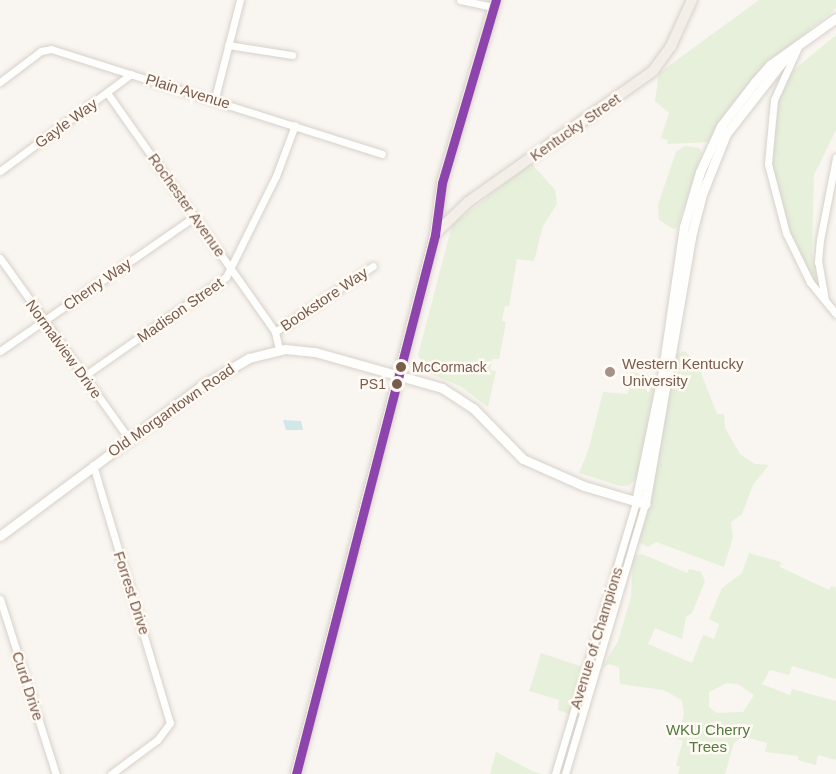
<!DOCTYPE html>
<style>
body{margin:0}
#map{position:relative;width:836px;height:774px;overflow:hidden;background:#f9f5f0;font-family:Helvetica,sans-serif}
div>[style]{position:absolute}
.green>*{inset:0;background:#e7f0db}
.water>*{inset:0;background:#d0e8ea}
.roads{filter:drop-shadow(0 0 2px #d7d1cb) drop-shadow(0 0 2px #d7d1cb)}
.minor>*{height:7px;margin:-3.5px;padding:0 3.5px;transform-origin:3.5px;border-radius:3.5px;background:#fefefd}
.tertiary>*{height:9px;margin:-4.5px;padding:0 4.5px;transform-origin:4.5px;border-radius:4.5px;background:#fefefd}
.primary>*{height:10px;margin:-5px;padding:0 5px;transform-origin:5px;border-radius:5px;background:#f3eee8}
.bus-1>*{height:9px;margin:-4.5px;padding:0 4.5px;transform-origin:4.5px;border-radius:4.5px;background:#8e44ad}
.dots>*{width:16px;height:16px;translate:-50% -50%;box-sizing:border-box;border:3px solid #fffaf3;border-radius:50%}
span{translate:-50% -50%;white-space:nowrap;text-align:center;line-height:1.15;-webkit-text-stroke:5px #fffaf3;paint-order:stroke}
.bus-label{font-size:14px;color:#7a5c4d}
.left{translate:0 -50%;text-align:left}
.right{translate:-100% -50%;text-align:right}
.street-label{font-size:15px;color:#7a5c4d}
.poi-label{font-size:15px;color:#7a5c4d}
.park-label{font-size:15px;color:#537a41}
</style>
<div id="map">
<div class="green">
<i style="clip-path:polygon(759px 0,836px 0,836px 8px,758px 72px,726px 112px,709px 142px,667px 144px,668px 140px,661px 138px,669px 113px,655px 101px,659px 73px)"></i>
<i style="clip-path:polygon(836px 35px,836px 130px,814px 175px,812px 253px,820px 294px,785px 224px,771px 170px,769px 137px,775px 101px,790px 73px)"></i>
<i style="clip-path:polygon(684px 146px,699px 148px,702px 153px,677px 228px,673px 229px,659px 220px,658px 205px,676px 152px)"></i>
<i style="clip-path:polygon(531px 163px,555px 190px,557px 204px,543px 226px,534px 261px,517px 259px,509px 306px,505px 306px,502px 321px,506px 322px,499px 359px,492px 359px,490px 370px,496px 371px,488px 407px,460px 386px,426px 372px,418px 355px,452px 225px)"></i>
<i style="clip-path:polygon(685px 351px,698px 365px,717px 414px,724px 414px,725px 428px,740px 454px,755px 464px,769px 465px,753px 485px,742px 514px,731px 522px,733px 537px,724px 567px,656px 542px,648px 547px,639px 542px,676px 354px)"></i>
<i style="clip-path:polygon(631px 372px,657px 377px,637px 478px,628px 486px,620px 486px,579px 473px,588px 451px,603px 392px,628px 394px)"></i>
<i style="clip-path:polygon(evenodd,749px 553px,781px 562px,780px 567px,829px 590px,832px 586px,836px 588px,836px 679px,792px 666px,789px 675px,770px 670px,762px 684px,790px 695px,792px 689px,836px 701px,836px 760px,818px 755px,816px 765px,798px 760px,798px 756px,765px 752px,767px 743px,743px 736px,734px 743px,725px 774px,678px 774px,680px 767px,676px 765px,683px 741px,677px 739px,684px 715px,682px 700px,663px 690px,620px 684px,619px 667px,609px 664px,602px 668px,618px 641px,631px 597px,633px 556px,642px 554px,687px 573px,689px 569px,701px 572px,705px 581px,692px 613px,686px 617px,682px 639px,655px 628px,648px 644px,692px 663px,703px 635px,714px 639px,719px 624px,709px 619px,722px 588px,742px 573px,749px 553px,727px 683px,738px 684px,754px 695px,743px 712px,716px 713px,709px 707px,709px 692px,727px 683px)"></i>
<i style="clip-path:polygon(541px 653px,583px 667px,569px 714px,558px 710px,559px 700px,529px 691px)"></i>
<i style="clip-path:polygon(496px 752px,532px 771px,541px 774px,490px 774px)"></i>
</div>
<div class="water">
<i style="clip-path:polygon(283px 420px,301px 421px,303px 430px,286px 430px)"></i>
</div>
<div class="roads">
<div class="minor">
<i style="left:460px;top:0;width:34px;rotate:12deg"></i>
<i style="left:228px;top:45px;width:65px;rotate:8.9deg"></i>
<i style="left:798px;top:47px;width:58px;rotate:114.4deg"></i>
<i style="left:774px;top:100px;width:64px;rotate:95.4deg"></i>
<i style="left:768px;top:164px;width:71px;rotate:75.4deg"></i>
<i style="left:786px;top:233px;width:55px;rotate:63.9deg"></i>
<i style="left:810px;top:282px;width:41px;rotate:50.9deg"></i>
<i style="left:0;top:82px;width:51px;rotate:-37.1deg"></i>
<i style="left:41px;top:51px;width:10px;rotate:-11deg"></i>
<i style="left:51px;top:49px;width:347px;rotate:17.6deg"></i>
<i style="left:108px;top:94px;width:291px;rotate:54.9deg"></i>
<i style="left:275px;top:332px;width:18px;rotate:77deg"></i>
<i style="left:215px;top:98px;width:101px;rotate:-75.7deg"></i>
<i style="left:0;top:171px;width:163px;rotate:-36.5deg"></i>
<i style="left:0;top:258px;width:222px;rotate:54.5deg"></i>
<i style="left:825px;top:300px;width:39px;rotate:-100deg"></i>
<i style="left:818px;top:262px;width:22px;rotate:-85deg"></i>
<i style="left:820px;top:240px;width:84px;rotate:-79deg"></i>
<i style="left:275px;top:332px;width:118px;rotate:-34deg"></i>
<i style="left:0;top:351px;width:236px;rotate:-34.6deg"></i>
<i style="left:84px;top:376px;width:173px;rotate:-34.9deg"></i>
<i style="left:226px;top:277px;width:113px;rotate:-63.7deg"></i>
<i style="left:276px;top:176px;width:54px;rotate:-69.6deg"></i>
<i style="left:93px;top:465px;width:269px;rotate:73.4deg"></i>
<i style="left:170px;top:723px;width:21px;rotate:127deg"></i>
<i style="left:157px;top:740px;width:57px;rotate:143.5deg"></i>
<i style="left:0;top:599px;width:184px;rotate:72.3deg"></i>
<i style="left:555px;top:774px;width:284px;rotate:-73.4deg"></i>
<i style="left:565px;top:774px;width:282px;rotate:-73.5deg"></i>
</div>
<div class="tertiary">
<i style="left:636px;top:502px;width:128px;rotate:-78.3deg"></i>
<i style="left:662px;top:377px;width:152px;rotate:-81.7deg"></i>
<i style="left:684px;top:227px;width:57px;rotate:-73.8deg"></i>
<i style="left:700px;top:172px;width:51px;rotate:-65.5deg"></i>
<i style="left:721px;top:126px;width:56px;rotate:-52.3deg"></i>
<i style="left:755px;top:82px;width:23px;rotate:-49deg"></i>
<i style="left:770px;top:65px;width:81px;rotate:-35.5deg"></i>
<i style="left:0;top:536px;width:251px;rotate:-36.7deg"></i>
<i style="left:201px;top:386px;width:56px;rotate:-30.3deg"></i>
<i style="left:249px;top:358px;width:37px;rotate:-14deg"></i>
<i style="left:285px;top:349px;width:30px;rotate:6deg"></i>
<i style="left:315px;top:352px;width:132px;rotate:15.8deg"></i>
<i style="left:442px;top:388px;width:37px;rotate:33deg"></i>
<i style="left:473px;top:408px;width:71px;rotate:45.6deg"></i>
<i style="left:523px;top:459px;width:67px;rotate:23.9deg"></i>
<i style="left:584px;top:486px;width:64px;rotate:16.4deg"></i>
<i style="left:645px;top:504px;width:275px;rotate:-80.2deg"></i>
<i style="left:692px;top:233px;width:40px;rotate:-75.6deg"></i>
<i style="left:702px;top:194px;width:65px;rotate:-68.2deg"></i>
<i style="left:726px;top:134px;width:98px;rotate:-52.1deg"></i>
</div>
<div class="primary">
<i style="left:437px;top:232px;width:43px;rotate:-44.1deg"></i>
<i style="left:468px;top:202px;width:227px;rotate:-35.3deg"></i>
<i style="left:653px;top:71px;width:31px;rotate:-54deg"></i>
<i style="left:671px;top:46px;width:51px;rotate:-65.5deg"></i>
<i style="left:296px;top:774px;width:557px;rotate:-75.54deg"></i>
<i style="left:435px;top:235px;width:52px;rotate:-82.3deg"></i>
<i style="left:442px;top:183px;width:191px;rotate:-73.6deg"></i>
</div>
</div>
<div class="bus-1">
<i style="left:296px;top:774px;width:557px;rotate:-75.54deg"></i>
<i style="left:435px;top:235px;width:52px;rotate:-82.3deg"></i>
<i style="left:442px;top:183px;width:191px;rotate:-73.6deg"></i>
</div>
<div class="dots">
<i style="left:401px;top:367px;background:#7a5c4d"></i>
<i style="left:610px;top:372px;background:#a69286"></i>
<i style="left:397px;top:384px;background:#7a5c4d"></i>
</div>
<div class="bus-label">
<span class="left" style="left:412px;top:367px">McCormack</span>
<span class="right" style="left:386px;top:384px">PS1</span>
</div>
<div class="street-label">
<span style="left:188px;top:91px;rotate:17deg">Plain Avenue</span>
<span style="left:66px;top:123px;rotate:-36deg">Gayle Way</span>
<span style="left:575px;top:127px;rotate:-35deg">Kentucky Street</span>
<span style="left:187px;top:205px;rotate:55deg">Rochester Avenue</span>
<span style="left:97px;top:284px;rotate:-35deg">Cherry Way</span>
<span style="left:324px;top:299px;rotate:-34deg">Bookstore Way</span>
<span style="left:180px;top:310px;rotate:-35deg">Madison Street</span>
<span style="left:64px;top:349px;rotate:54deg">Normalview Drive</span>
<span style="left:171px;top:410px;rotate:-35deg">Old Morgantown Road</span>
<span style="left:132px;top:593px;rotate:72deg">Forrest Drive</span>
<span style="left:596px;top:638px;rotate:-73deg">Avenue of Champions</span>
<span style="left:28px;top:686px;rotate:72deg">Curd Drive</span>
</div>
<div class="poi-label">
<span class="left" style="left:622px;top:372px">Western Kentucky<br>University</span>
</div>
<div class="park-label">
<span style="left:708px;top:738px">WKU Cherry<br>Trees</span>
</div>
</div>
